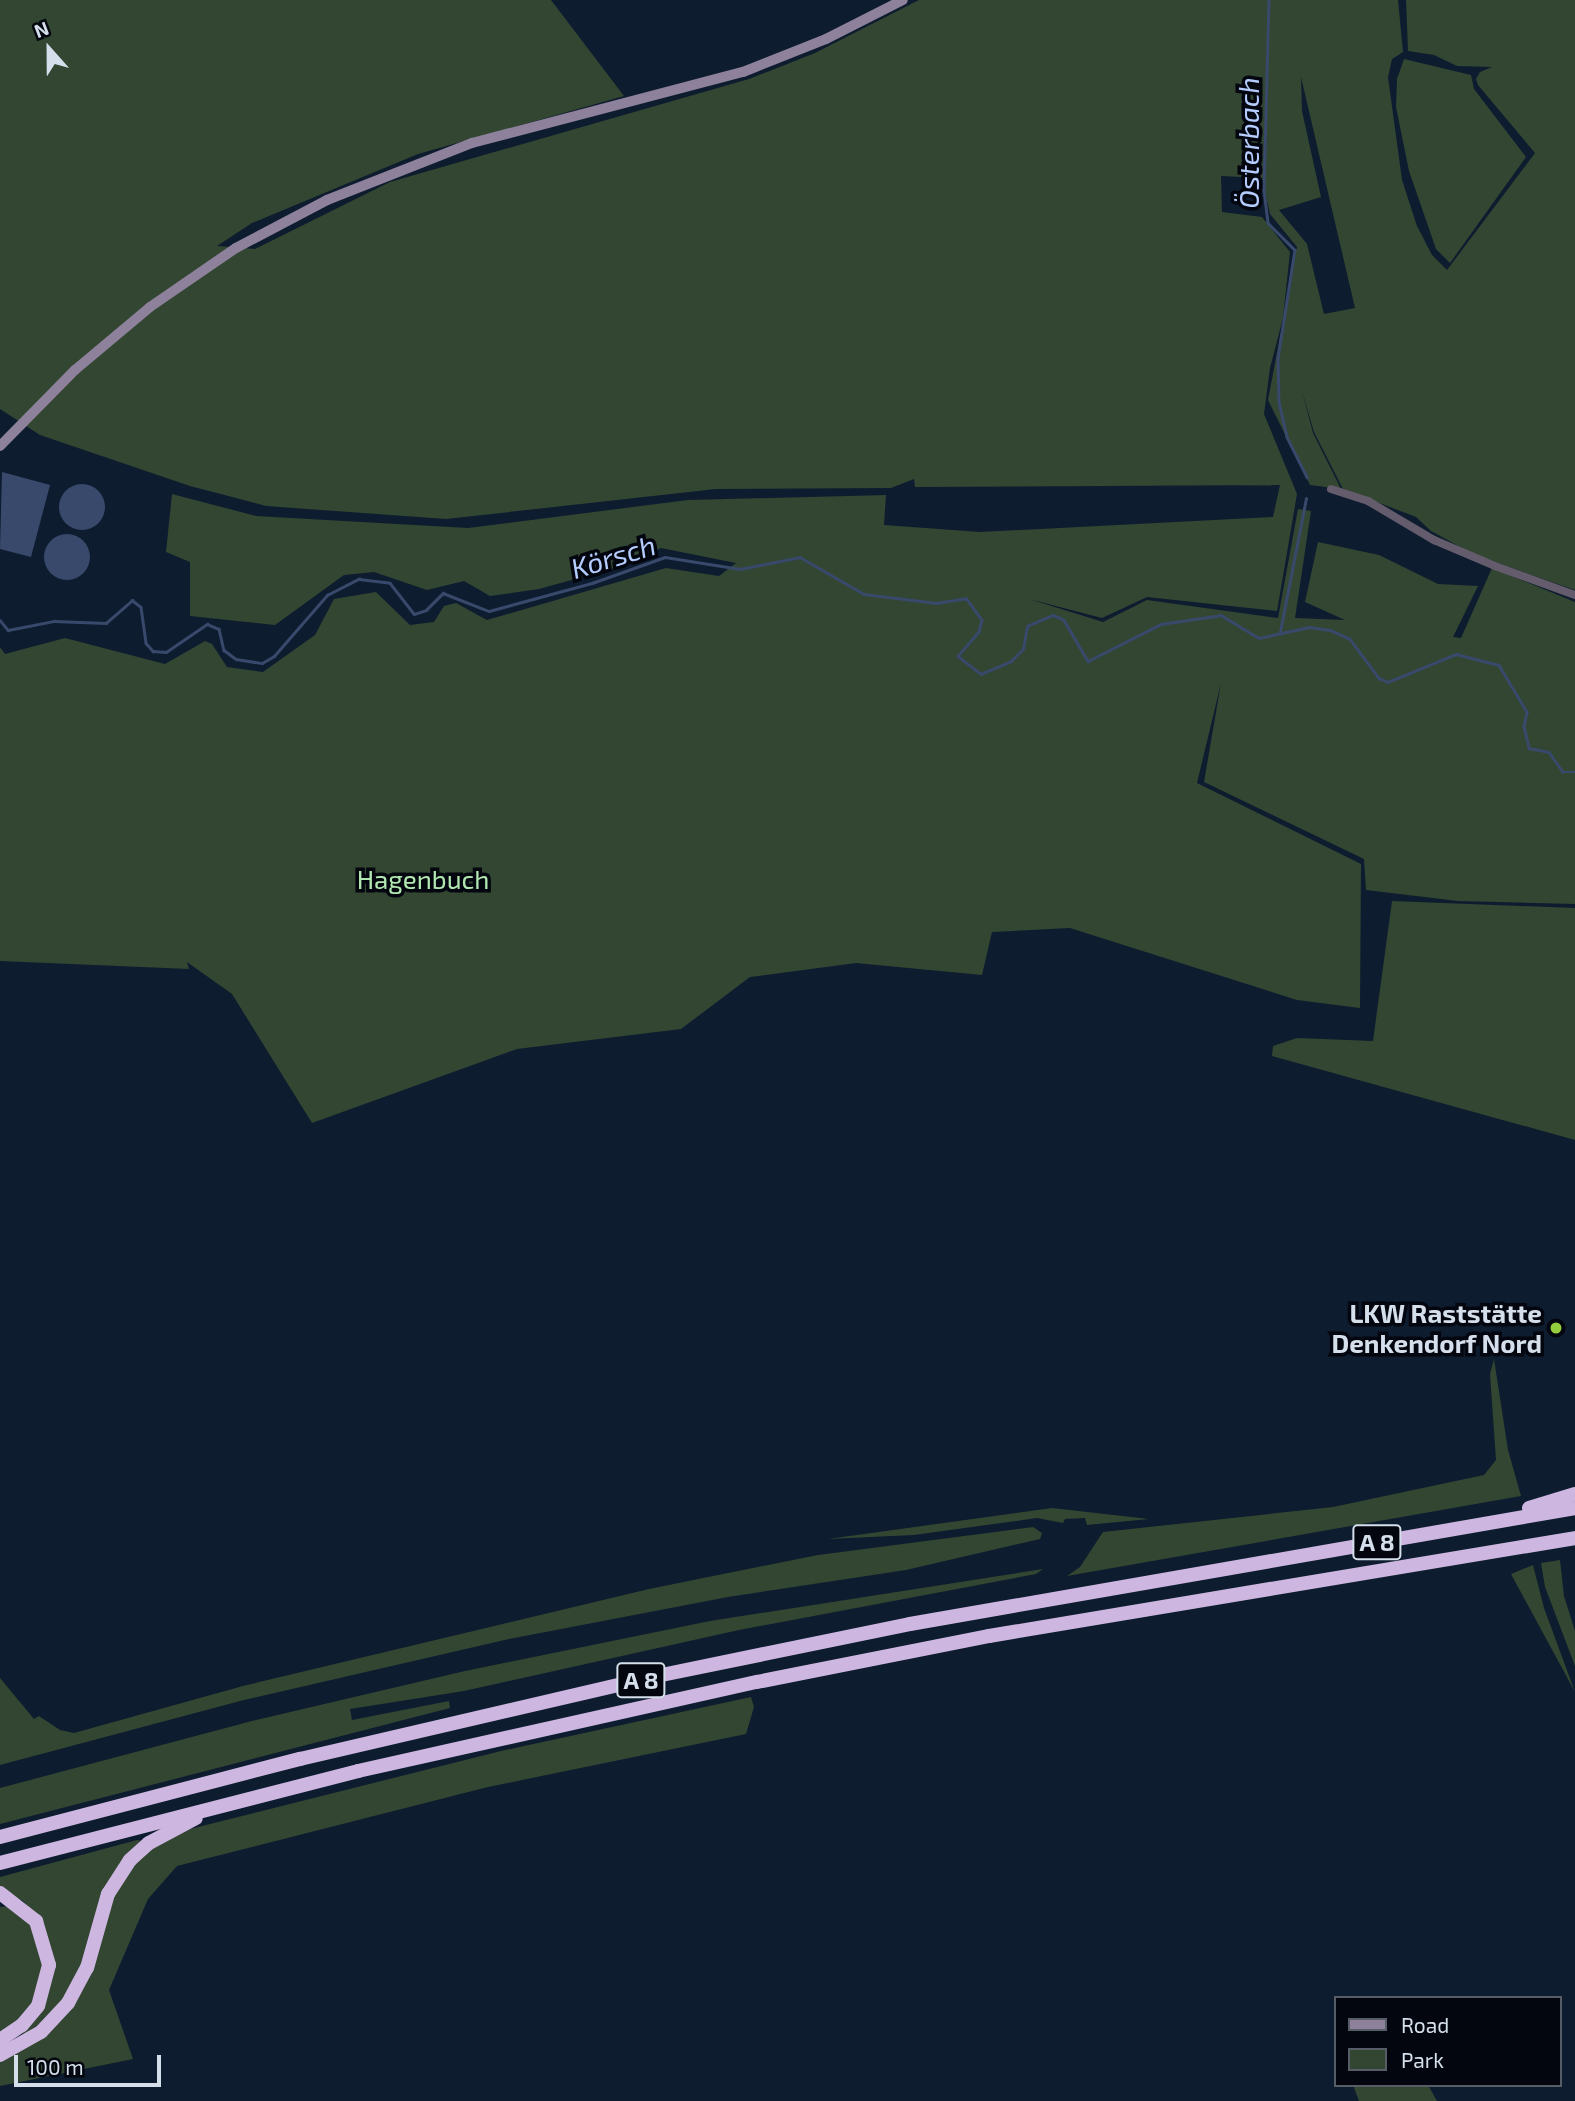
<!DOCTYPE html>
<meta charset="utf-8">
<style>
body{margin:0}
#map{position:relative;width:1575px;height:2101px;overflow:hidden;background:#0e1c2f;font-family:"Exo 2",sans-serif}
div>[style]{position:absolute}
.green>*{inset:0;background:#324632}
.water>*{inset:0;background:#39496c}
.round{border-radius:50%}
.stream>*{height:2.5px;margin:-1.25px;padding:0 1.25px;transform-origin:1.25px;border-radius:1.25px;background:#39496c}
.street>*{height:8px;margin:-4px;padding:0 4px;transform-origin:4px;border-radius:4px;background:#645c6d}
.secondary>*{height:10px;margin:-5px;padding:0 5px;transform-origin:5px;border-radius:5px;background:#8e819b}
.highway>*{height:14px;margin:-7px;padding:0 7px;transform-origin:7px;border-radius:7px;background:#cdb7e1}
.dots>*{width:19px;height:19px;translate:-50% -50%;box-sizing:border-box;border:4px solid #03060e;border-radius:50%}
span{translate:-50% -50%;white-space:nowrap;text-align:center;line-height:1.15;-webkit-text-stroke:7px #03060e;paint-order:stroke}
.shield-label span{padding:2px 5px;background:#03060e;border:2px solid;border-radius:5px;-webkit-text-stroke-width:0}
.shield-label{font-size:24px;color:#d5dfec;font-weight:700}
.park-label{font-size:26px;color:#b1e7b0}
.poi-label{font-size:26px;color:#d5dfec;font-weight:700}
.right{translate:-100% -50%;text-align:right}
.water-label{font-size:28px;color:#b5cdfe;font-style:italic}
.legend{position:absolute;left:1334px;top:1996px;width:228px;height:91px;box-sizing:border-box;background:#03060e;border:2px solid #575d67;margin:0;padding:9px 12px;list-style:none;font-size:21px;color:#d5dfec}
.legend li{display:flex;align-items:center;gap:14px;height:35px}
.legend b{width:35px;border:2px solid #575d67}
.north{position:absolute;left:14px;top:14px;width:70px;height:70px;-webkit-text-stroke:5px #03060e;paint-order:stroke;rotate:339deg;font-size:19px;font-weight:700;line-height:28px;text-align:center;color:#d5dfec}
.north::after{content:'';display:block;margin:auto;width:24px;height:32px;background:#d5dfec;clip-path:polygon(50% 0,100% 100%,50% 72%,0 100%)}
.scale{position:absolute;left:14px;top:2055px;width:147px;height:32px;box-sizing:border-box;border:4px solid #d5dfec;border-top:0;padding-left:9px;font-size:21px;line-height:24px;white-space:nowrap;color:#d5dfec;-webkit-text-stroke:5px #03060e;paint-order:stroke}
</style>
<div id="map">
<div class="green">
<i style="clip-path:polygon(evenodd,0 0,551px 0,624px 96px,418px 154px,252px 223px,217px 246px,255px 249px,390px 182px,749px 79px,815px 53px,919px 0,1398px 0,1403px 52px,1392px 59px,1388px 77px,1402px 180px,1417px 226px,1432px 255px,1447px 270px,1535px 153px,1478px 85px,1476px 79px,1480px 72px,1492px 67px,1457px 66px,1434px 55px,1408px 51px,1406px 0,1575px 0,1575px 590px,1475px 555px,1431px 531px,1416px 517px,1343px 489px,1314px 432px,1302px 391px,1313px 433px,1341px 489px,1310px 485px,1268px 400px,1297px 247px,1270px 214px,1262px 178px,1221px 176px,1222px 212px,1262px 217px,1290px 252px,1283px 318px,1270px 368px,1264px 414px,1297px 494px,1277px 611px,1147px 597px,1102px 618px,1029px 599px,1103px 622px,1147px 600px,1278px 618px,1298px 509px,1311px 511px,1295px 618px,1345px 620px,1305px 602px,1318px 542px,1379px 555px,1438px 584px,1478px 586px,1453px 637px,1461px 638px,1492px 568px,1575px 602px,1575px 904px,1458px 901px,1366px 890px,1364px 859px,1204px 782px,1221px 683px,1197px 783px,1361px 864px,1360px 1008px,1297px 1000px,1070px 928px,992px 932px,982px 975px,856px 963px,750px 977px,681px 1029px,517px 1049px,312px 1123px,232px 994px,187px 962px,189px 969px,0 961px,0 647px,5px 654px,65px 638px,165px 664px,205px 641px,212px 644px,227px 667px,263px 672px,315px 635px,334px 599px,376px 592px,410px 625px,434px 622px,444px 606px,456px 603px,487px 620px,666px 568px,719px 576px,736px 563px,661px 548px,615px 568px,539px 589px,490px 596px,464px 581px,427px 590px,374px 572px,344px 575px,275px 625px,190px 616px,190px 562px,166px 552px,172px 494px,256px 516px,468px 528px,688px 500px,886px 495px,884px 525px,980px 532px,1273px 517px,1280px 485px,915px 487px,914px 479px,891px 488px,716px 489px,446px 519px,266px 506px,190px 486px,40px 435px,0 409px,0 0,1301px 77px,1355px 308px,1324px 314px,1307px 244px,1279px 210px,1321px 197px,1302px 111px,1301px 77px)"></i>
<i style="clip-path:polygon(1404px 59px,1471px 75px,1474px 89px,1526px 157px,1450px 263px,1436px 249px,1409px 171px,1396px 107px,1397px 79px)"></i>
<i style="clip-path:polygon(1392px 901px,1575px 908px,1575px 1140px,1272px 1056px,1273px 1046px,1297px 1038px,1373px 1041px)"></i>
<i style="clip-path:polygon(1494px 1359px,1508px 1450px,1521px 1496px,1067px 1576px,1080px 1567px,1103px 1532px,1333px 1507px,1484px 1475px,1496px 1460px,1490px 1374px)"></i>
<i style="clip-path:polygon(1052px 1508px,1149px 1519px,1087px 1525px,1085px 1518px,1065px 1519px,1063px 1523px,1037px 1518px,914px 1535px,828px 1539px)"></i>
<i style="clip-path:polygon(1033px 1527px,1042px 1533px,1040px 1539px,906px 1570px,728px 1597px,509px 1639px,244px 1700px,0 1765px,0 1678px,34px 1719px,39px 1716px,60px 1730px,74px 1733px,243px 1686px,649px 1589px,818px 1555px)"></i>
<i style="clip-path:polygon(1560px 1560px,1564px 1596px,1575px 1631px,1575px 1666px,1545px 1587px,1541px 1563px)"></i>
<i style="clip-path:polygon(1533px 1565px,1544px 1608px,1575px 1692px,1511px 1574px)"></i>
<i style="clip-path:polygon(1043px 1569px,1036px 1574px,739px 1630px,464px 1691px,350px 1709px,352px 1720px,449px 1701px,450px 1708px,0 1824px,0 1788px,252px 1721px,465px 1671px,710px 1621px)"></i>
<i style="clip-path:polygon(751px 1697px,754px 1707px,746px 1734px,488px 1787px,177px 1866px,148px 1899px,109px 1990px,133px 2059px,0 2086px,0 2060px,53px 2028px,112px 1896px,138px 1858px,182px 1831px,501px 1751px)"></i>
<i style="clip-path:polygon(137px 1840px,142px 1841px,128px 1855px,71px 1991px,26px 2038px,22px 2032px,49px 1993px,52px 1950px,38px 1918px,23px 1901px,0 1889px,0 1877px)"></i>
<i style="clip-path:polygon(9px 1906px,29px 1919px,45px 1962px,30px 2010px,0 2034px,0 1907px)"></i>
<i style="clip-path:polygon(1353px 2085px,1428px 2085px,1437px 2101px,1359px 2101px)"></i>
</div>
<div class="water">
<i style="clip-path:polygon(2px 472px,50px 485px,31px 557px,0 549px)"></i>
<i class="round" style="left:59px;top:484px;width:46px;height:46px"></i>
<i class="round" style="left:44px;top:534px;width:46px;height:46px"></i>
</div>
<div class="stream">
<i style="left:1269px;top:0;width:190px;rotate:91.5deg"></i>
<i style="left:1264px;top:190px;width:33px;rotate:83deg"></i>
<i style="left:1268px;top:223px;width:38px;rotate:45deg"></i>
<i style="left:1295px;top:250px;width:109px;rotate:98.9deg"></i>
<i style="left:1278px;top:358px;width:44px;rotate:88.7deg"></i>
<i style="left:1279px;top:402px;width:36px;rotate:77deg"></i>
<i style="left:1287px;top:437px;width:45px;rotate:63.4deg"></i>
<i style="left:0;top:620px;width:13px;rotate:51deg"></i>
<i style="left:8px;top:630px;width:47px;rotate:-11.1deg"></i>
<i style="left:54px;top:621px;width:52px;rotate:2.2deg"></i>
<i style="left:106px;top:623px;width:35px;rotate:-41deg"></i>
<i style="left:132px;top:600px;width:11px;rotate:38deg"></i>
<i style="left:141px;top:607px;width:36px;rotate:82deg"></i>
<i style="left:146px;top:643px;width:11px;rotate:49deg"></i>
<i style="left:153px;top:651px;width:13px;rotate:4deg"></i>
<i style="left:166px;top:652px;width:50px;rotate:-34.3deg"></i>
<i style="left:207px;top:624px;width:13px;rotate:23deg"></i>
<i style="left:219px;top:629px;width:22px;rotate:77deg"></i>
<i style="left:224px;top:650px;width:15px;rotate:37deg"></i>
<i style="left:236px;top:659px;width:26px;rotate:9deg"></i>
<i style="left:262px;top:663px;width:14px;rotate:-30deg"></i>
<i style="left:274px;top:656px;width:81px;rotate:-49deg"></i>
<i style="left:327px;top:595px;width:36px;rotate:-27deg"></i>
<i style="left:359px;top:579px;width:31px;rotate:7deg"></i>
<i style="left:390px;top:583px;width:39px;rotate:52deg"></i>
<i style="left:414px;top:614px;width:13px;rotate:-18deg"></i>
<i style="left:426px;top:610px;width:24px;rotate:-45deg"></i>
<i style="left:443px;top:593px;width:49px;rotate:21.4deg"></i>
<i style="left:489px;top:611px;width:107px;rotate:-15.2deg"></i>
<i style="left:592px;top:583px;width:77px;rotate:-19.6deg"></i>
<i style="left:665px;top:557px;width:76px;rotate:9.1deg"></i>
<i style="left:740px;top:569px;width:61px;rotate:-11.3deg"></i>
<i style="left:800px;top:557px;width:74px;rotate:30deg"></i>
<i style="left:864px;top:594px;width:73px;rotate:7.1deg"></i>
<i style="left:936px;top:603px;width:30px;rotate:-9deg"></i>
<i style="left:966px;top:598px;width:27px;rotate:54deg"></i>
<i style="left:982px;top:620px;width:12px;rotate:104deg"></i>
<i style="left:979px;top:632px;width:32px;rotate:131deg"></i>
<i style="left:958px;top:656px;width:29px;rotate:38deg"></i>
<i style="left:981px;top:674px;width:33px;rotate:-23deg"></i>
<i style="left:1011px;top:661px;width:17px;rotate:-45deg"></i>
<i style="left:1023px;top:649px;width:23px;rotate:-80deg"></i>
<i style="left:1027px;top:626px;width:28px;rotate:-23deg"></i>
<i style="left:1053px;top:615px;width:12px;rotate:24deg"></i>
<i style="left:1064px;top:620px;width:48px;rotate:59.7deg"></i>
<i style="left:1088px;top:661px;width:82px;rotate:-26.9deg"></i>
<i style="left:1161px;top:624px;width:61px;rotate:-8.5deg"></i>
<i style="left:1221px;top:615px;width:44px;rotate:31.2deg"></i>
<i style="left:1259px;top:638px;width:51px;rotate:-12.4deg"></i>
<i style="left:1309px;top:627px;width:21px;rotate:8deg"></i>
<i style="left:1330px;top:630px;width:22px;rotate:24deg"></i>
<i style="left:1350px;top:639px;width:49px;rotate:53.4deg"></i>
<i style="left:1379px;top:678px;width:10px;rotate:24deg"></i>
<i style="left:1388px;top:682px;width:74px;rotate:-22.4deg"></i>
<i style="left:1456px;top:654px;width:44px;rotate:14.3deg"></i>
<i style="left:1499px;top:665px;width:55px;rotate:59.2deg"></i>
<i style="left:1527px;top:712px;width:14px;rotate:102deg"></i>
<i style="left:1524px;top:726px;width:23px;rotate:77deg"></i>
<i style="left:1529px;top:748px;width:20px;rotate:11deg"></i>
<i style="left:1549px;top:752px;width:24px;rotate:55deg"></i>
<i style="left:1563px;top:772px;width:12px"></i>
<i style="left:1280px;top:632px;width:136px;rotate:-79deg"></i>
</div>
<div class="street">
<i style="left:1331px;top:489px;width:39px;rotate:18deg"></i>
<i style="left:1368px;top:501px;width:77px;rotate:30.6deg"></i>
<i style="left:1434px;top:540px;width:66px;rotate:23.1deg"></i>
<i style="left:1495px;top:566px;width:85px;rotate:19.9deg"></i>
</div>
<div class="secondary">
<i style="left:0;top:446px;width:107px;rotate:-45.4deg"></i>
<i style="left:75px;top:370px;width:98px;rotate:-40deg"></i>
<i style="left:150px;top:307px;width:104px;rotate:-34.5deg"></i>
<i style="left:236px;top:248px;width:103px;rotate:-27.8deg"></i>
<i style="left:327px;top:200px;width:156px;rotate:-21.5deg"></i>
<i style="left:472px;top:143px;width:280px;rotate:-14.7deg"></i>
<i style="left:743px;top:72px;width:89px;rotate:-21.7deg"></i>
<i style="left:826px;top:39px;width:86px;rotate:-26.9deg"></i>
</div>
<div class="highway">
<i style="left:1529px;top:1508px;width:48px;rotate:-16.9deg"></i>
<i style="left:0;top:1837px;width:310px;rotate:-14.6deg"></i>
<i style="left:300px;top:1759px;width:356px;rotate:-13.1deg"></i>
<i style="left:647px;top:1678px;width:268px;rotate:-11.6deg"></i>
<i style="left:910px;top:1624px;width:675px;rotate:-9.89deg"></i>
<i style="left:0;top:1863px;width:370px;rotate:-14.4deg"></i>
<i style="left:358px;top:1771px;width:409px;rotate:-12.6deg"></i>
<i style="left:757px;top:1682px;width:237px;rotate:-11.2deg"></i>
<i style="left:989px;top:1636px;width:594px;rotate:-9.49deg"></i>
<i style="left:0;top:1893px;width:46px;rotate:37.9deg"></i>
<i style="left:36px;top:1921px;width:46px;rotate:73.5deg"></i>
<i style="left:49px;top:1965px;width:42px;rotate:105deg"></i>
<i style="left:38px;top:2006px;width:25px;rotate:130deg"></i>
<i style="left:22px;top:2025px;width:27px;rotate:146deg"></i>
<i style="left:0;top:2055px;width:47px;rotate:-29.3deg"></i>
<i style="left:41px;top:2032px;width:40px;rotate:-47deg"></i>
<i style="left:68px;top:2003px;width:40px;rotate:-62deg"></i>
<i style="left:87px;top:1968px;width:77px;rotate:-74.2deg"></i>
<i style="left:108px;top:1894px;width:40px;rotate:-57.1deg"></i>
<i style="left:130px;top:1860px;width:25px;rotate:-42deg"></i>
<i style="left:149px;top:1843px;width:53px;rotate:-28deg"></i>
</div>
<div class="dots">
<i style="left:1556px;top:1328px;background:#93cd3d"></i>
</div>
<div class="shield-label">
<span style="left:1377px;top:1542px">A 8</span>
<span style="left:641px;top:1680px">A 8</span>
</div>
<div class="park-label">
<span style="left:423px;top:879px">Hagenbuch</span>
</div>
<div class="poi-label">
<span class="right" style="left:1542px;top:1328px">LKW Raststätte<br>Denkendorf Nord</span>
</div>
<div class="water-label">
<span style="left:1248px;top:143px;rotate:-90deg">Österbach</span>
<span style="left:613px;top:556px;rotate:-17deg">Körsch</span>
</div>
<ul class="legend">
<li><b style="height:9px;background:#8e819b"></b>Road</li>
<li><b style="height:19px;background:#324632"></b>Park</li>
</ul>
<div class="north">N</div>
<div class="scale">100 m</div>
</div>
